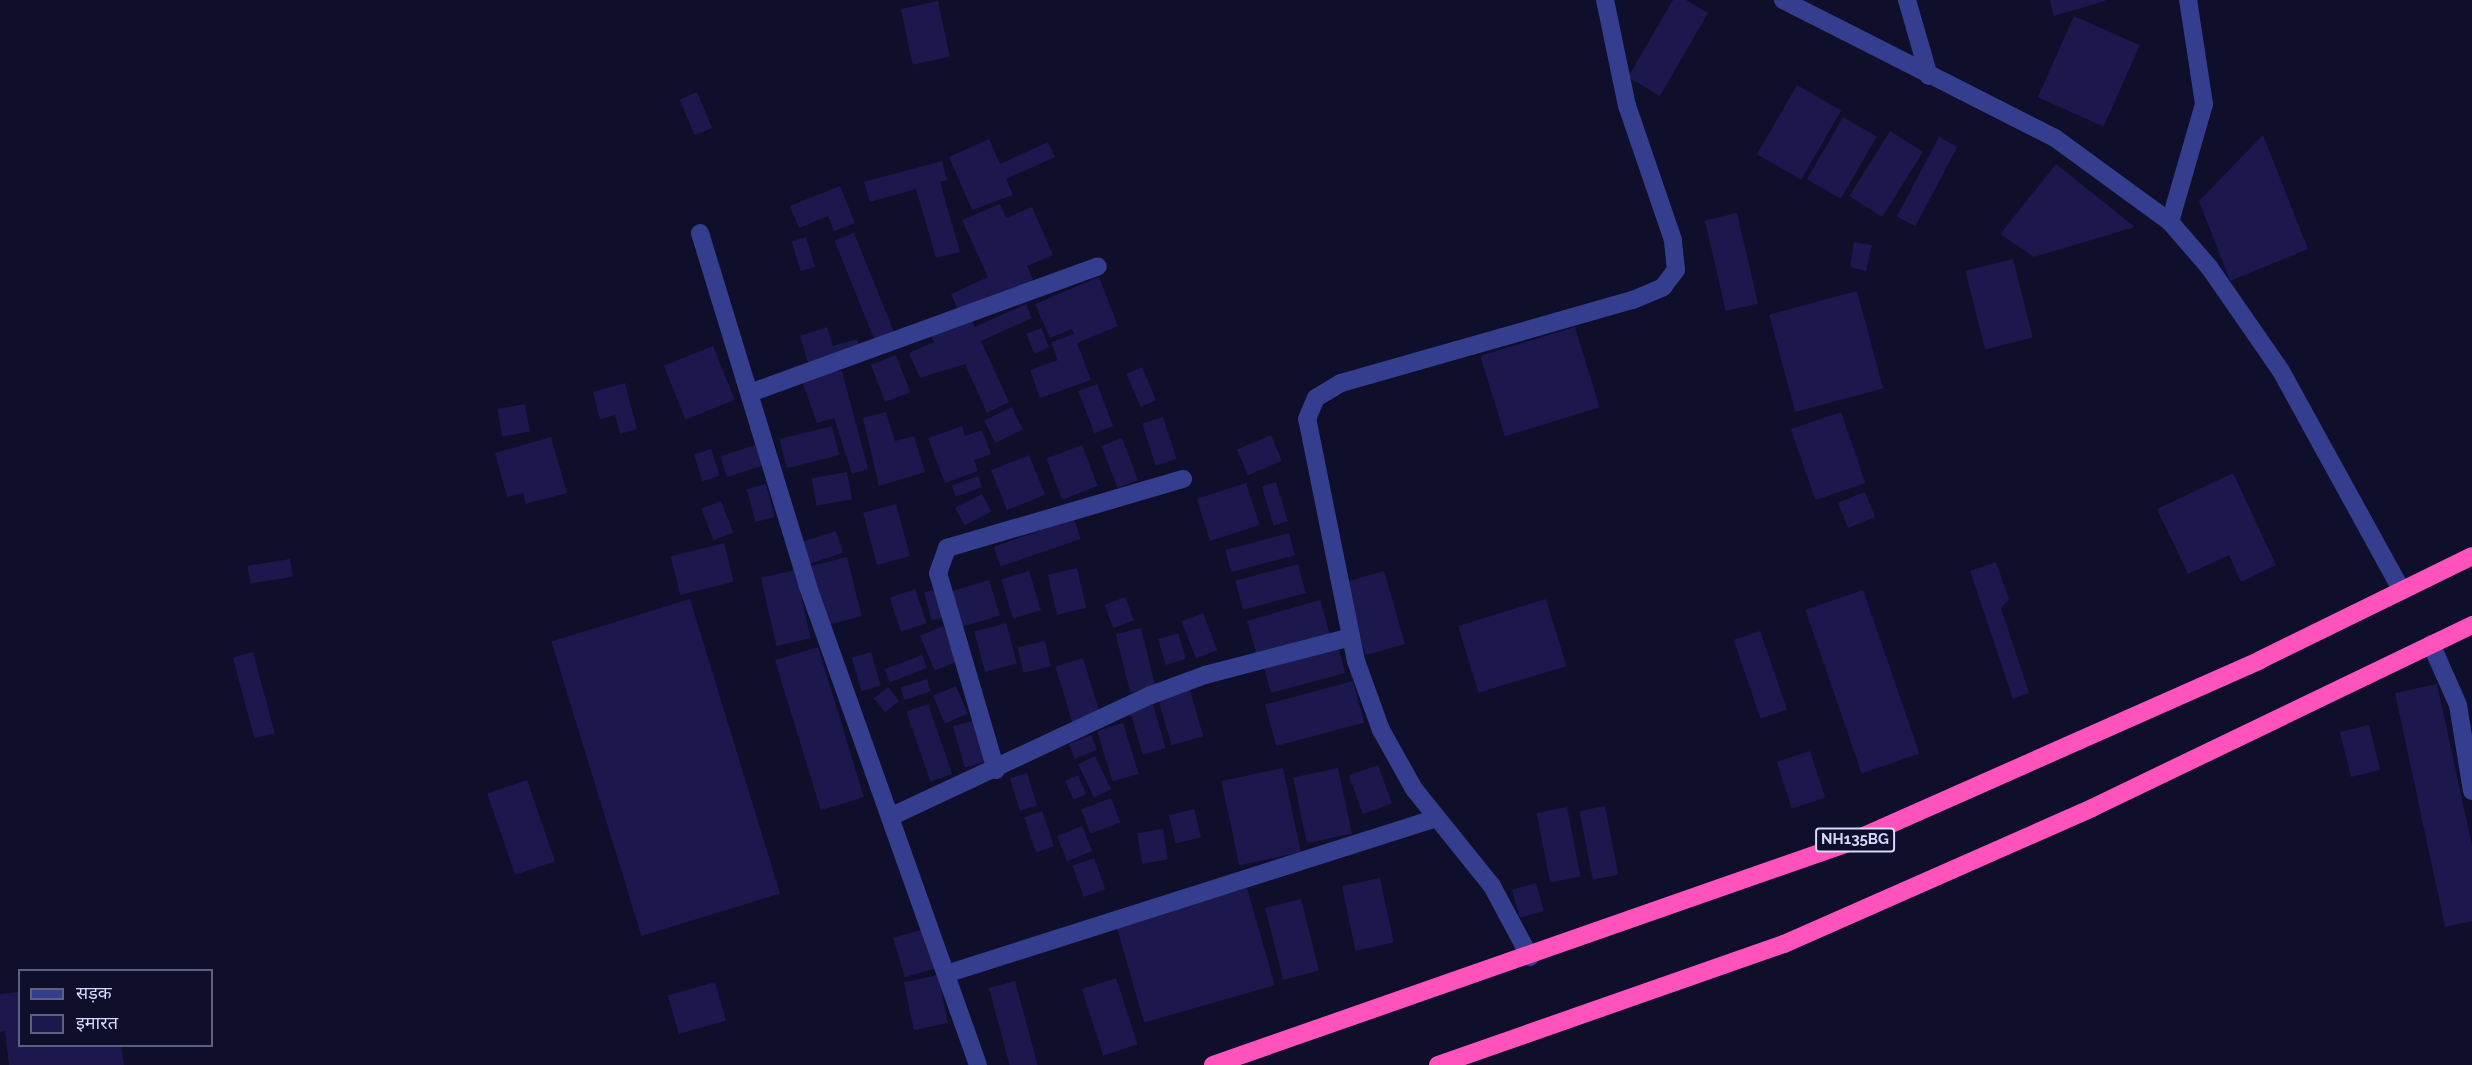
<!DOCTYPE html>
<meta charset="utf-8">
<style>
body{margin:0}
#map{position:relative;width:2472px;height:1065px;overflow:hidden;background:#0f0e2b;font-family:Raleway,"Noto Sans Devanagari",sans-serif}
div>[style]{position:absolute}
.building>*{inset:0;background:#1c184d;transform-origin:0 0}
.minor>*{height:18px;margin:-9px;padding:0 9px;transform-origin:9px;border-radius:9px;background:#353d8e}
.highway>*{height:18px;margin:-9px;padding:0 9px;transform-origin:9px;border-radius:9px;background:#ff53bb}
span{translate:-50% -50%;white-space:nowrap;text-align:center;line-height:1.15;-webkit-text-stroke:4.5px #0f0e2b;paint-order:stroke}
.shield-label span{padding:2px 4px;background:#0f0e2b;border:2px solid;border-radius:4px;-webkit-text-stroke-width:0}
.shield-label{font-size:15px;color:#d8d8ff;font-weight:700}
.legend{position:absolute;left:18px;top:969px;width:195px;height:78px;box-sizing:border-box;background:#0f0e2b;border:2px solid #5f5f80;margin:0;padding:8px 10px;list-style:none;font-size:18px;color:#d8d8ff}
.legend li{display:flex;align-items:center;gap:12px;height:30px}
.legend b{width:30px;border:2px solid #5f5f80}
</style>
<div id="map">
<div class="building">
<i style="clip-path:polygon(1673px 0,1686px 0,1708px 13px,1660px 96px,1628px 77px)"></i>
<i style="clip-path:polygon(2050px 0,2105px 0,2105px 1px,2054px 16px)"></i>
<i style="left:938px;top:1px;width:57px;height:38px;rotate:78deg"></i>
<i style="left:2074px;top:16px;width:72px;height:89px;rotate:24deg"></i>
<i style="left:1797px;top:85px;width:51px;height:80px;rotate:30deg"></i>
<i style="left:697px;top:92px;width:39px;height:19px;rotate:67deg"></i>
<i style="left:1843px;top:117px;width:39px;height:72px;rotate:30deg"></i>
<i style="left:1890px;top:131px;width:39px;height:77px;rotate:32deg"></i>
<i style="clip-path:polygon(2263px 135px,2308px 249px,2230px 281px,2199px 201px)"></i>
<i style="left:1939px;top:137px;width:21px;height:90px;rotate:28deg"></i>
<i style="clip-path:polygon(989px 139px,1000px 164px,1048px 142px,1055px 157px,1006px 179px,1013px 195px,972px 210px,949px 157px)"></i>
<i style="clip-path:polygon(942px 161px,947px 180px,940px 182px,960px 252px,936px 258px,916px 189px,870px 202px,864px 182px)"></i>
<i style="clip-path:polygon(2056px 164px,2135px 227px,2034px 257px,2000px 234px)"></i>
<i style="clip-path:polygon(840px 186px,855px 223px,834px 231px,828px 216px,799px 228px,790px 206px)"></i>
<i style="clip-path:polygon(1000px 204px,1006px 218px,1032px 207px,1053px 255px,1027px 266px,1035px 284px,958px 310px,951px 294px,988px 277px,962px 220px)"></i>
<i style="left:1737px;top:213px;width:93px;height:33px;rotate:77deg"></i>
<i style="left:854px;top:233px;width:112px;height:21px;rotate:68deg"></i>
<i style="left:806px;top:237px;width:31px;height:15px;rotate:73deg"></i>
<i style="clip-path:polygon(1854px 242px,1872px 245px,1866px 271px,1850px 267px)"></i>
<i style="left:2013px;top:259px;width:81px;height:49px;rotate:76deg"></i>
<i style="clip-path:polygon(1099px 277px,1118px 326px,1077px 343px,1091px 380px,1040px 398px,1030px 370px,1058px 360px,1051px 342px,1074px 334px,1072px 329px,1050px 338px,1035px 304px)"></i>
<i style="left:1857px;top:291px;width:101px;height:91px;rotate:75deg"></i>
<i style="clip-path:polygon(1026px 304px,1032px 318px,981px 341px,1009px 402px,987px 413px,965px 364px,920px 378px,909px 353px,934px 342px,931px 336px,971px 318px,975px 327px)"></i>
<i style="clip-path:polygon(827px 327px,833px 346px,857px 339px,861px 353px,810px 369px,800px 336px)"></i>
<i style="left:1575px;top:327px;width:84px;height:99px;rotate:73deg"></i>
<i style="left:1041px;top:328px;width:21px;height:16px;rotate:67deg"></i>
<i style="left:713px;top:346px;width:58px;height:53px;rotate:68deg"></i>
<i style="left:896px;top:355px;width:40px;height:27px;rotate:69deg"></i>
<i style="left:1142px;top:367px;width:36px;height:17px;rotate:67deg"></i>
<i style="clip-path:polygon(830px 371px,842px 371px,868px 469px,852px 474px,834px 418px,817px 423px,802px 381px)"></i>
<i style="clip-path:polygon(625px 383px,637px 429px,620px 434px,615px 415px,600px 419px,593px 392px)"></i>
<i style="left:1097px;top:384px;width:45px;height:20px;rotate:69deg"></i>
<i style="left:525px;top:404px;width:28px;height:28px;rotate:80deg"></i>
<i style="left:1012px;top:407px;width:25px;height:31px;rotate:64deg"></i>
<i style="clip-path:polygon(886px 412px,895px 441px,914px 436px,925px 472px,879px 486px,863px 418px)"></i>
<i style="left:1841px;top:412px;width:75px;height:53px;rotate:71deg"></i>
<i style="left:1163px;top:417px;width:44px;height:22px;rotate:72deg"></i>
<i style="left:832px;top:426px;width:30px;height:54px;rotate:76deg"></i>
<i style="clip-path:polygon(962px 426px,965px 436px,982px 430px,991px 454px,974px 460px,978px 471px,945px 483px,928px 438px)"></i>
<i style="left:1271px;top:435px;width:28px;height:37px;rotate:67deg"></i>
<i style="clip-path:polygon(551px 437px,567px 493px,526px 504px,523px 493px,507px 497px,495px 453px)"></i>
<i style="left:1122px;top:438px;width:45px;height:22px;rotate:69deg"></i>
<i style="left:761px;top:443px;width:22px;height:43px;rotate:72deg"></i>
<i style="left:1082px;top:445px;width:44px;height:38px;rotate:69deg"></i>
<i style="left:711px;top:449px;width:28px;height:18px;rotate:72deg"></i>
<i style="left:1029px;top:455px;width:43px;height:41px;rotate:68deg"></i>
<i style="left:847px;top:472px;width:28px;height:36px;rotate:80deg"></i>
<i style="clip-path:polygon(2233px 473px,2276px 565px,2241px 582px,2229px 555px,2188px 574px,2157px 509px)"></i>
<i style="left:978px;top:476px;width:12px;height:28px;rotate:70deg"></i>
<i style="left:1276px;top:482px;width:41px;height:15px;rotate:73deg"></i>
<i style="left:1246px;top:483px;width:44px;height:52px;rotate:72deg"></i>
<i style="left:766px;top:484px;width:34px;height:20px;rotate:75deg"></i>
<i style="left:1865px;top:492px;width:27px;height:29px;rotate:68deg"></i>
<i style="left:982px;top:494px;width:20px;height:30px;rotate:63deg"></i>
<i style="left:721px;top:501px;width:34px;height:21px;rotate:69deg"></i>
<i style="left:896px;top:504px;width:54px;height:34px;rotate:75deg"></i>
<i style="left:1074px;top:519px;width:21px;height:85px;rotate:71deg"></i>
<i style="left:836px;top:531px;width:23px;height:40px;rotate:72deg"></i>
<i style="left:1289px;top:533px;width:23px;height:66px;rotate:75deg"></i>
<i style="left:724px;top:543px;width:40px;height:55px;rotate:76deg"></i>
<i style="left:847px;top:557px;width:61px;height:37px;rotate:76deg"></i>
<i style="left:290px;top:559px;width:18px;height:43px;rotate:81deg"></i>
<i style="clip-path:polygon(1996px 562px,2009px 599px,2001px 608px,2029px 693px,2013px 699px,1970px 571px)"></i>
<i style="left:1298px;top:564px;width:30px;height:65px;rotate:75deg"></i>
<i style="left:1077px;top:568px;width:41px;height:30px;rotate:77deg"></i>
<i style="left:795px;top:570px;width:70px;height:35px;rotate:77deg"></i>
<i style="left:1029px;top:571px;width:41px;height:29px;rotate:73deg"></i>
<i style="left:1384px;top:571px;width:76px;height:41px;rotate:74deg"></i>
<i style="left:989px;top:580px;width:37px;height:44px;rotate:73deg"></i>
<i style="left:915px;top:589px;width:36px;height:27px;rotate:71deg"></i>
<i style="left:937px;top:589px;width:29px;height:13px;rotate:76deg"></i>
<i style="left:1863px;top:590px;width:173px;height:61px;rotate:71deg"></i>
<i style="left:1125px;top:597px;width:25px;height:22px;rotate:69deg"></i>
<i style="left:690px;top:599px;width:308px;height:145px;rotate:73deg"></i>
<i style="left:1546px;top:599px;width:70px;height:92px;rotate:73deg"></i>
<i style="left:1320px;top:600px;width:37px;height:76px;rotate:74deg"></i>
<i style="left:1203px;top:613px;width:40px;height:23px;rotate:69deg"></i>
<i style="left:1006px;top:623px;width:42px;height:33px;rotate:75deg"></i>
<i style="left:943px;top:626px;width:38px;height:25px;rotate:67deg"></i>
<i style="left:1141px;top:628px;width:60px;height:26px;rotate:76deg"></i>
<i style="left:1760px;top:631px;width:83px;height:28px;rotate:71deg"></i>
<i style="left:1178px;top:633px;width:27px;height:21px;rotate:73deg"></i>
<i style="left:1045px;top:641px;width:26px;height:28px;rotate:77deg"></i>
<i style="left:1338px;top:646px;width:28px;height:77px;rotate:75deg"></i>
<i style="left:818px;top:647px;width:157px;height:45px;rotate:73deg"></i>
<i style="left:253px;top:652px;width:84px;height:21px;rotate:75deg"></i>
<i style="left:871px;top:652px;width:35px;height:20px;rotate:74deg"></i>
<i style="left:922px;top:655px;width:14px;height:40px;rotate:69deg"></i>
<i style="left:1083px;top:658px;width:59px;height:29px;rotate:73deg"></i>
<i style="left:927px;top:679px;width:13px;height:28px;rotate:72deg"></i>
<i style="left:1353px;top:681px;width:43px;height:91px;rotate:75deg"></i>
<i style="clip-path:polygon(2437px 684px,2472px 845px,2472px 921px,2445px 927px,2395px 693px)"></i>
<i style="left:956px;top:686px;width:30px;height:25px;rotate:67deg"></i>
<i style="left:888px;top:687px;width:18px;height:18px;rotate:52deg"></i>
<i style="left:1190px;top:690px;width:48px;height:33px;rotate:74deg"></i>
<i style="left:928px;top:704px;width:74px;height:23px;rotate:71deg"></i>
<i style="left:1153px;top:704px;width:46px;height:24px;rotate:74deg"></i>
<i style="left:975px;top:720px;width:43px;height:23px;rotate:74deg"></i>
<i style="left:1123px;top:723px;width:53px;height:27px;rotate:73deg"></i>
<i style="left:2369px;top:725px;width:46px;height:30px;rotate:76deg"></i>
<i style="left:1091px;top:735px;width:16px;height:24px;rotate:68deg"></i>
<i style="left:1810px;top:751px;width:49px;height:35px;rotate:72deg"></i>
<i style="left:1095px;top:756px;width:37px;height:19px;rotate:64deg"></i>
<i style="left:1378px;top:765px;width:41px;height:31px;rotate:70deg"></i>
<i style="left:1283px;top:768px;width:86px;height:63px;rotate:78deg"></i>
<i style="left:1338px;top:768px;width:67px;height:46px;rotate:78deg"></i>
<i style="left:1027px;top:773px;width:34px;height:18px;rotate:73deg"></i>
<i style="left:1078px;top:775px;width:21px;height:14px;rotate:67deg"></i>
<i style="left:527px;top:780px;width:86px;height:42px;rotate:71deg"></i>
<i style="left:1111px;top:798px;width:26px;height:32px;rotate:69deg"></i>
<i style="left:1605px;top:806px;width:70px;height:26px;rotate:79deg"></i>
<i style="left:1567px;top:807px;width:71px;height:31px;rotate:79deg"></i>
<i style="left:1194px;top:809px;width:29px;height:26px;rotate:76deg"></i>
<i style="left:1042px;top:811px;width:37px;height:19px;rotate:71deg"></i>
<i style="left:1082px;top:826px;width:27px;height:27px;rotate:68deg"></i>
<i style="left:1163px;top:829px;width:31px;height:26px;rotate:81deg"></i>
<i style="left:1094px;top:858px;width:33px;height:23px;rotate:70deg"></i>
<i style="left:1380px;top:878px;width:66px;height:39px;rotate:78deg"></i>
<i style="left:1536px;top:883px;width:29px;height:25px;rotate:74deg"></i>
<i style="left:1247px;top:888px;width:101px;height:136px;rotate:74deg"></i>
<i style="left:1301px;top:899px;width:74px;height:37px;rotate:76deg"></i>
<i style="left:924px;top:929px;width:41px;height:32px;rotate:74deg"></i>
<i style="left:938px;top:975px;width:49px;height:35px;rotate:78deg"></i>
<i style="left:1116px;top:978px;width:70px;height:36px;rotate:72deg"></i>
<i style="left:1015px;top:981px;width:87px;height:27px;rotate:75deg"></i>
<i style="left:715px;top:982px;width:40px;height:49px;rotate:74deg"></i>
<i style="clip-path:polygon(20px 992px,20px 1046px,121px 1046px,124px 1065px,9px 1065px,5px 1031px,0 1032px,0 994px)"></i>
</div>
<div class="minor">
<i style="left:1783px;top:0;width:305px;rotate:26.9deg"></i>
<i style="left:2055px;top:138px;width:142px;rotate:36.1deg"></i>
<i style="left:2170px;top:222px;width:60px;rotate:49.1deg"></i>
<i style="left:2209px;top:267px;width:126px;rotate:55.3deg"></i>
<i style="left:2281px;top:371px;width:251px;rotate:61.2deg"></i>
<i style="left:1907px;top:0;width:79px;rotate:73.9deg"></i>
<i style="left:2170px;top:222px;width:123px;rotate:-73.9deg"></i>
<i style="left:2204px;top:104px;width:105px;rotate:-98.7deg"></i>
<i style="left:700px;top:233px;width:367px;rotate:73deg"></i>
<i style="left:807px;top:584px;width:510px;rotate:70.43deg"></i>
<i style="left:750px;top:393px;width:370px;rotate:-20deg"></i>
<i style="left:2431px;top:644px;width:67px;rotate:66.1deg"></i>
<i style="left:2458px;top:705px;width:87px;rotate:80.8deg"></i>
<i style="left:996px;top:770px;width:205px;rotate:-106.4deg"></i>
<i style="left:938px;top:573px;width:27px;rotate:-70deg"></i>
<i style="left:947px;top:548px;width:246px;rotate:-16.3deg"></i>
<i style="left:890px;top:817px;width:288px;rotate:-25.1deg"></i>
<i style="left:1151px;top:695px;width:58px;rotate:-20.3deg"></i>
<i style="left:1205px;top:675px;width:151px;rotate:-14.6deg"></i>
<i style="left:1530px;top:957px;width:81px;rotate:-118.2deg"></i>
<i style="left:1492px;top:886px;width:124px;rotate:-128.8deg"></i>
<i style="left:1414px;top:789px;width:68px;rotate:-119.2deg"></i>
<i style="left:1381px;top:730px;width:73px;rotate:-109.9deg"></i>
<i style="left:1356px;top:661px;width:247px;rotate:-101.4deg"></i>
<i style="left:1307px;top:419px;width:23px;rotate:-67deg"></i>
<i style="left:1316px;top:398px;width:29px;rotate:-31deg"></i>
<i style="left:1341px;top:383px;width:304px;rotate:-15.9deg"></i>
<i style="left:1633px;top:300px;width:33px;rotate:-23deg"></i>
<i style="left:1663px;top:287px;width:21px;rotate:-53deg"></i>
<i style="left:1676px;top:270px;width:30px;rotate:-96deg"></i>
<i style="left:1673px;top:240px;width:142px;rotate:-108.9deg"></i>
<i style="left:1627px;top:106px;width:108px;rotate:-101.7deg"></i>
<i style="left:946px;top:974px;width:515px;rotate:-17.63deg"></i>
</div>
<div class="highway">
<i style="left:1213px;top:1065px;width:673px;rotate:-19.27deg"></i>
<i style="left:1848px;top:843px;width:451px;rotate:-23.9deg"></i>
<i style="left:2260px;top:660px;width:236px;rotate:-26.1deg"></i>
<i style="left:1438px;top:1065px;width:367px;rotate:-19.3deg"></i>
<i style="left:1784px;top:944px;width:337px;rotate:-23.8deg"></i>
<i style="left:2092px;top:808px;width:422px;rotate:-25.7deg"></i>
</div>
<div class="shield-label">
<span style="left:1855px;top:840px">NH135BG</span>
</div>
<ul class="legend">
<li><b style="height:8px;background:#353d8e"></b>सड़क</li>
<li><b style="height:16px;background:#1c184d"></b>इमारत</li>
</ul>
</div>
